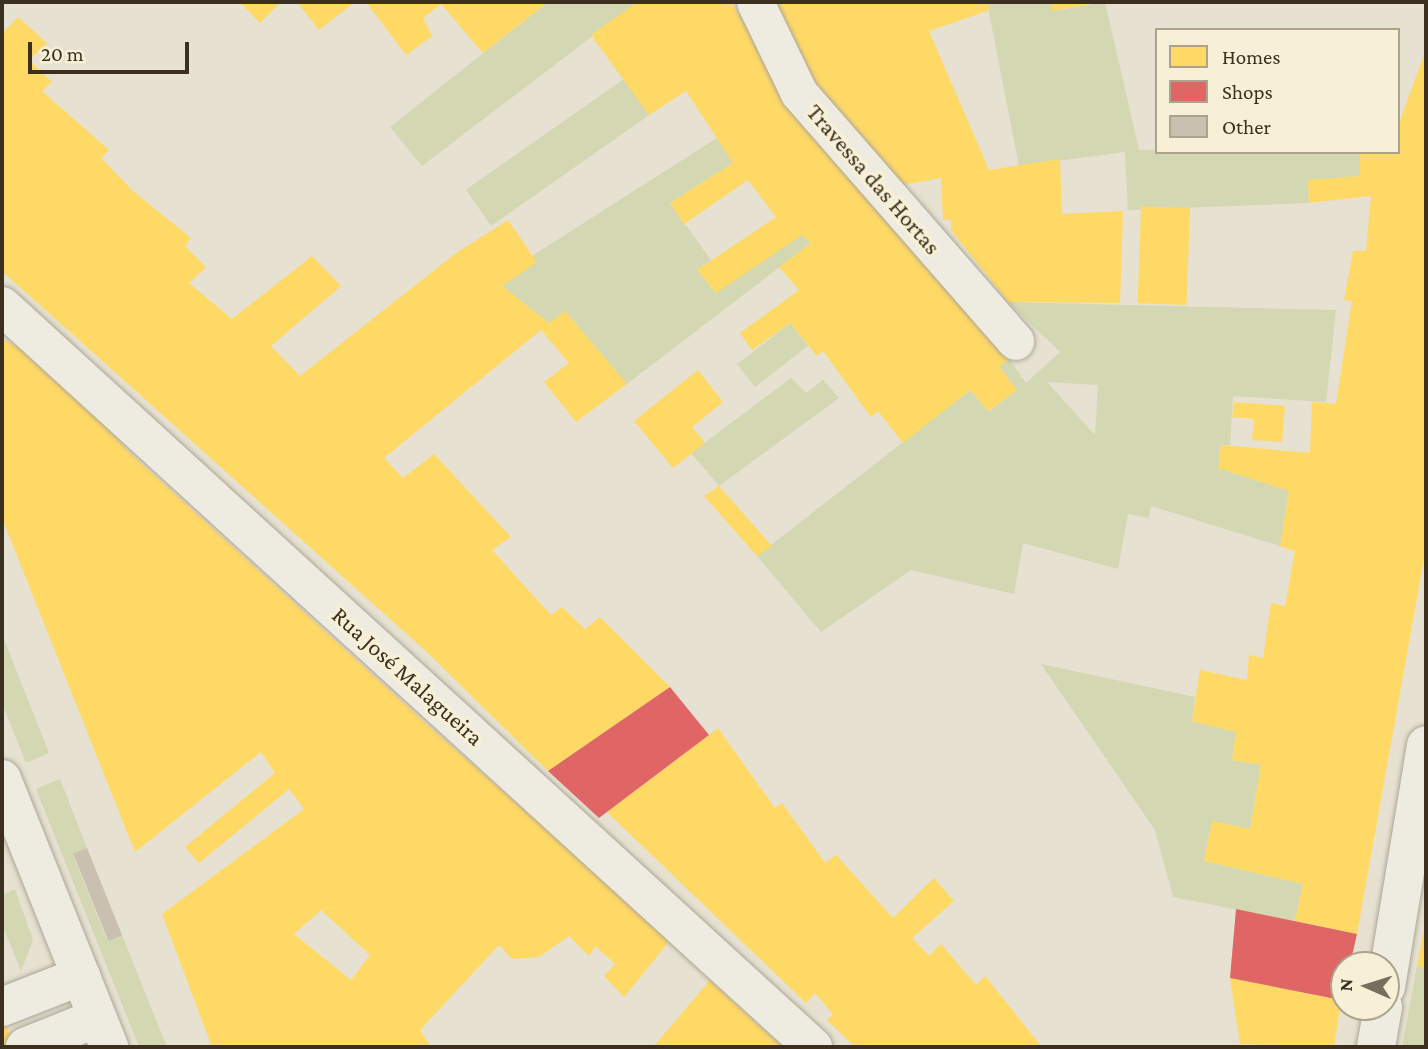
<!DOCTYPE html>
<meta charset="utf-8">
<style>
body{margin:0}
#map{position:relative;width:1428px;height:1049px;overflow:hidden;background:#e6e1d0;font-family:"Crimson Pro",serif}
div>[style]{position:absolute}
.green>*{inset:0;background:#d3d7b2;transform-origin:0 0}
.homes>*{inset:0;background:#ffd966;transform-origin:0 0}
.shops>*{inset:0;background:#e06666}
.building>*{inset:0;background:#cac0b0;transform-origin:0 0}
.roads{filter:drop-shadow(0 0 2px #aca698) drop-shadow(0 0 2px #aca698)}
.pedestrian>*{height:37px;margin:-18.5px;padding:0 18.5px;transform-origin:18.5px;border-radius:18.5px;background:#eeebe1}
.minor>*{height:38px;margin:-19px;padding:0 19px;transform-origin:19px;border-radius:19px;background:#eeebe1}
.secondary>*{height:38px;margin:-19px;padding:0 19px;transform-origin:19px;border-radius:19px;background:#eeebe1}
span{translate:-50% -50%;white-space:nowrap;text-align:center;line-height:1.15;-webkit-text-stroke:7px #f7f0d6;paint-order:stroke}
.street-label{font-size:24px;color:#3b301f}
.frame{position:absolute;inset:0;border:4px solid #3b301f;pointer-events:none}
.legend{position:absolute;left:1155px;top:28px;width:245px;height:126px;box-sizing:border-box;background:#f7f0d6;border:2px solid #aca38d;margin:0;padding:9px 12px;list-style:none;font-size:21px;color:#3b301f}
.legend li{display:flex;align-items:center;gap:14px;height:35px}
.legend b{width:35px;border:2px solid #aca38d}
.north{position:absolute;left:1330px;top:951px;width:70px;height:70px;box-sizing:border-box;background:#f7f0d6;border:2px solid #aca38d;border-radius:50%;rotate:273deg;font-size:19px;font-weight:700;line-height:28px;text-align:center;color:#3b301f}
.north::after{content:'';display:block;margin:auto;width:24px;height:32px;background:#776e5d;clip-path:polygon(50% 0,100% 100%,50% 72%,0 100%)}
.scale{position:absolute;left:28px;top:42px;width:161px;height:32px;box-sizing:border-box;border:4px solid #3b301f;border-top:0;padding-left:9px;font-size:21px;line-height:24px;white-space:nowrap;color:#3b301f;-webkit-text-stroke:5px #f7f0d6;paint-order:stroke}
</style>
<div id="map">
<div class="green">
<i style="clip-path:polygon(548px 2px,637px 2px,422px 166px,390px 127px)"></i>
<i style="clip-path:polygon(987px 2px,1050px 2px,1053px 11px,1105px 2px,1139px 150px,1360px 152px,1360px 176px,1308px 180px,1309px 203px,1128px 210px,1125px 152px,1019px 166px)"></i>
<i style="left:624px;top:79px;width:44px;height:193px;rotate:55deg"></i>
<i style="clip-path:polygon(717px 138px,733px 163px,670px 203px,711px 260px,697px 270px,716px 292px,802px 235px,811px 243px,627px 384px,566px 312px,549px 323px,502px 286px,537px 262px,532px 256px)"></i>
<i style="clip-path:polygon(evenodd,1008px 302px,1336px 310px,1326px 402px,1233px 396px,1230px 445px,1220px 445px,1219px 468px,1289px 491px,1280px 546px,1151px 506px,1149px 518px,1128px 514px,1118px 569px,1023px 543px,1014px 594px,911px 570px,821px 632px,757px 556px,970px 390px,989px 411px,1017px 390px,999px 367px,1009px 359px,1026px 383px,1060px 352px,1008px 302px,1047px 382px,1098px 385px,1095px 434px,1094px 434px,1047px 382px)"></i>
<i style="left:790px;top:323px;width:29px;height:67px;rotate:52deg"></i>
<i style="clip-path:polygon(791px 378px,806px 393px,823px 380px,839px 398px,719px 486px,691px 453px)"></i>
<i style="clip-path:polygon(2px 634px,49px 753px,26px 763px,2px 703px)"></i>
<i style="clip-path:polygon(1041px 664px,1195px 697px,1192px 721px,1236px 732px,1232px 760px,1261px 765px,1250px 829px,1212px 821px,1204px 861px,1303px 884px,1295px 921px,1173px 897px,1155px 830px)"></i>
<i style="clip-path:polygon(60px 779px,87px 848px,73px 855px,107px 940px,122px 935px,167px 1047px,139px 1047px,36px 789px)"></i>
<i style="clip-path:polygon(15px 889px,33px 940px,21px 971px,2px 924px,2px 895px)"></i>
<i style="clip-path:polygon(1417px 966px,1426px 968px,1426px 1047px,1402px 1047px)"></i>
</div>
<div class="homes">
<i style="clip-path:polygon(240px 2px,281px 2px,260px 23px)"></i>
<i style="clip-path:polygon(297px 2px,355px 2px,319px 30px)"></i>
<i style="clip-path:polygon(366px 2px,548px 2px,483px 53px,441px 4px,423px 18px,432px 36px,406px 55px)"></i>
<i style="clip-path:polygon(637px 2px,731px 2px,787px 91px,1009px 359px,999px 367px,1017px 390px,988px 411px,970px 390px,903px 443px,878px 411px,871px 417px,823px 351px,817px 356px,790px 323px,752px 350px,740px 333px,799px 290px,779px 267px,811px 243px,802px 235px,716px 293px,697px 270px,776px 217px,748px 180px,684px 224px,670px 203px,733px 163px,686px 91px,649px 115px,591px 35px)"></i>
<i style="clip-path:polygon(767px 2px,987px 2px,990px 10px,929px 31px,989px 170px,1060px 159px,1062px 214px,1123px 211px,1120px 303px,1008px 302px,951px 230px,951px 220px,943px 220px,941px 178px,896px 186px,813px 92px)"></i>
<i style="clip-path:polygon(1050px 2px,1095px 2px,1095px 3px,1052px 11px)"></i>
<i style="clip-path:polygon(18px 17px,47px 43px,29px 60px,52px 82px,42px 91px,109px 150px,101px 158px,133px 191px,191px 238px,185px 246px,206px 267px,189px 283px,232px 319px,312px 256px,341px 286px,271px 346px,300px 376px,456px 253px,508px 220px,537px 262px,502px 286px,549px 323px,565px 311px,627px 384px,576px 422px,544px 382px,569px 363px,541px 330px,384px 458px,403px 478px,434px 454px,511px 537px,492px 550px,551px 615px,562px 607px,585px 629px,600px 617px,670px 687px,548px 771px,429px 654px,2px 271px,2px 34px)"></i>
<i style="clip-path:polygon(1426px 49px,1426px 547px,1357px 934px,1295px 921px,1303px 884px,1204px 861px,1212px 821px,1250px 829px,1261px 765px,1232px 760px,1236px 732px,1192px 721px,1200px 670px,1247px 680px,1249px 655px,1263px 658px,1271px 603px,1285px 606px,1295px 551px,1280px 546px,1289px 491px,1218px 468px,1221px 445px,1310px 453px,1312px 402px,1336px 404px,1352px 301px,1344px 300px,1353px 251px,1366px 251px,1371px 196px,1309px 203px,1308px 180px,1360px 176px,1360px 152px,1398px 152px,1398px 126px)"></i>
<i style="left:1190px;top:208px;width:97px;height:49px;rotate:92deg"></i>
<i style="clip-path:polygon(evenodd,2px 339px,24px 349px,82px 400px,128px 451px,432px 729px,672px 938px,624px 997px,604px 976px,615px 964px,595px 946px,589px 956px,569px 936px,539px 957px,512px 959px,499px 945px,420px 1030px,431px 1047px,212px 1047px,162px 914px,304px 809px,289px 789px,199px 863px,185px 847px,275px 773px,261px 752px,135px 852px,2px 518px,2px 339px,321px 910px,370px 955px,351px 980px,294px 934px,321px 910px)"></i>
<i style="clip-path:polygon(698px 370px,723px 402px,692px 427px,705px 443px,673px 468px,634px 421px)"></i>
<i style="clip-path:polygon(1234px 402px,1285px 406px,1282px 442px,1252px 440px,1254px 419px,1232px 417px)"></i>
<i style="clip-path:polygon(719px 486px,741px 511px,772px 546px,757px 556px,704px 496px)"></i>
<i style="clip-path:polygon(718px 728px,775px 808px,782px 803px,825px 863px,836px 855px,893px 918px,934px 878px,954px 901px,912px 938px,929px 956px,941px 944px,976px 985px,985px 976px,1042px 1047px,855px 1047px,827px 1020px,833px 1014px,815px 993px,806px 1003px,607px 812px)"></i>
<i style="clip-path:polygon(1425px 924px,1426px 924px,1426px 968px,1417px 966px)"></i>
<i style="clip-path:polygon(1230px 978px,1341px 1000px,1334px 1047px,1240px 1044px)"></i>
<i style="clip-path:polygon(710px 980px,755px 1022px,783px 1047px,654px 1046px)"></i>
<i style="clip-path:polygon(2px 1015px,15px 1047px,2px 1047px)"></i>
</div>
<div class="shops">
<i style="clip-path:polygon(670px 687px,709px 735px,599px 818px,548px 771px)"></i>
<i style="clip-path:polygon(1236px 909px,1357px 934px,1350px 965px,1344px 965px,1341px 1000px,1230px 978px)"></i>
</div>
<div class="building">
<i style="left:87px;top:848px;width:94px;height:15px;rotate:68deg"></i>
</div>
<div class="roads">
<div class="pedestrian">
<i style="left:755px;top:2px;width:101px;rotate:64.2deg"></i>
<i style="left:799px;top:93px;width:329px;rotate:48.9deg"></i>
</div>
<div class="minor">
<i style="left:2px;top:306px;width:1099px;rotate:42.42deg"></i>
<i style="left:1386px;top:987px;width:245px;rotate:-80.6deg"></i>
<i style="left:2px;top:1007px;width:85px;rotate:-21.4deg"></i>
<i style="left:25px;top:1047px;width:78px;rotate:-21.9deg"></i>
<i style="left:1376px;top:1047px;width:41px;rotate:-80.1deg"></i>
</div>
<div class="secondary">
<i style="left:2px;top:779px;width:289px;rotate:68.2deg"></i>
</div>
</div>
<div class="street-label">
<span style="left:874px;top:179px;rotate:49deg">Travessa das Hortas</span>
<span style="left:408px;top:676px;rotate:42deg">Rua José Malagueira</span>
</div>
<div class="frame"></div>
<ul class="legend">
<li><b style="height:19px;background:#ffd966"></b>Homes</li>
<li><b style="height:19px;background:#e06666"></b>Shops</li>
<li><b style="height:19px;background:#cac0b0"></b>Other</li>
</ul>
<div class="north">N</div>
<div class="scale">20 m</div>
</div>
